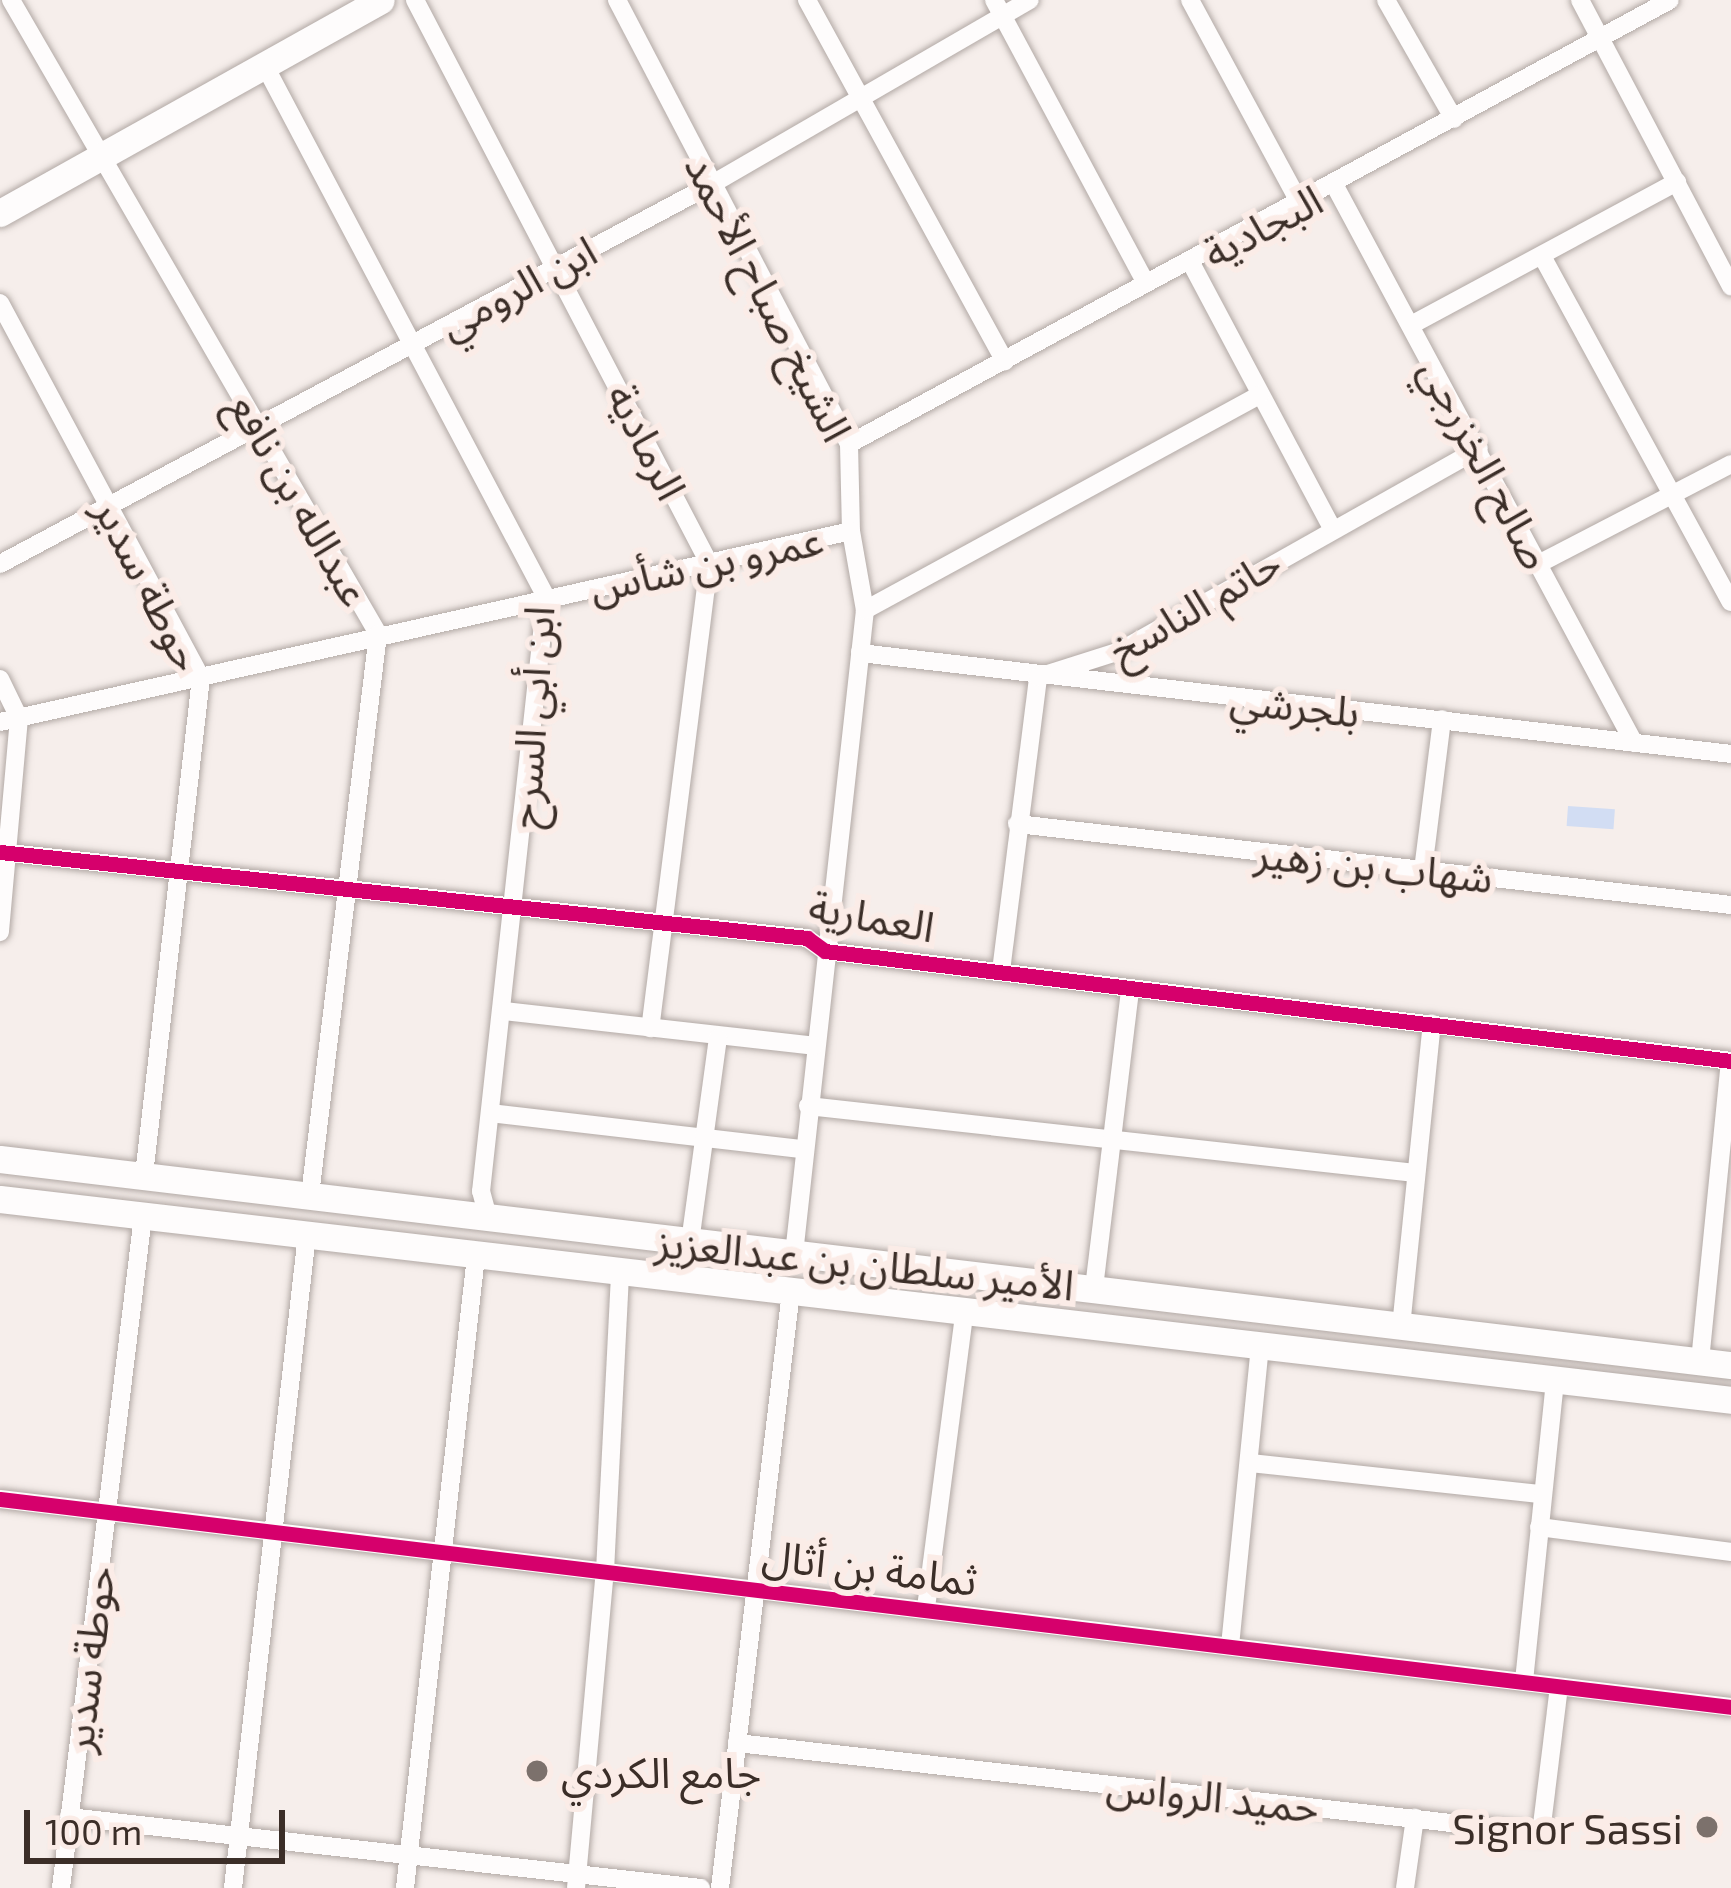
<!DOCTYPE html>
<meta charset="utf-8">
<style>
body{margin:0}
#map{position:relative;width:1731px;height:1888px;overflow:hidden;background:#f6eeeb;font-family:"Exo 2","Noto Sans Arabic",sans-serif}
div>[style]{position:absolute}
.water>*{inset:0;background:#d2ddf3;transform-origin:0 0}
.roads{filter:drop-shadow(0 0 3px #b2a9a5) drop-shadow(0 0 3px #b2a9a5)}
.street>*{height:18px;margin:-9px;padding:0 9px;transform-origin:9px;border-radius:9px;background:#fefcfc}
.secondary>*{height:27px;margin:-13.5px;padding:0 13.5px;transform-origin:13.5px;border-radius:13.5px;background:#fefcfc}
.cycleway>*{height:15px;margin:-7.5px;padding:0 7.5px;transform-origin:7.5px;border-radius:7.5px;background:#d6006c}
.dots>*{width:33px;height:33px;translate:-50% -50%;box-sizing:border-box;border:6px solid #fbece7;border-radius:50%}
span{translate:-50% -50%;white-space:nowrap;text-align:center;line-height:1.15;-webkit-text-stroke:12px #fbece7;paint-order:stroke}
.street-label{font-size:42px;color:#3b2e28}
.poi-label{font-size:42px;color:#3b2e28}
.left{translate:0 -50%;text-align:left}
.right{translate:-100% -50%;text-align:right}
.scale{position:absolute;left:24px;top:1810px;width:261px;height:54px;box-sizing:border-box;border:6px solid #3b2e28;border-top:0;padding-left:15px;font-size:36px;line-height:42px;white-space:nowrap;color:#3b2e28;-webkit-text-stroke:9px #fbece7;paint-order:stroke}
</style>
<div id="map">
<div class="water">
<i style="left:1568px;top:806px;width:47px;height:20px;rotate:4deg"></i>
</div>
<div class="roads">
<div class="street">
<i style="left:11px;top:0;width:733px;rotate:59.93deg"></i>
<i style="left:378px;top:634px;width:565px;rotate:96.91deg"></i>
<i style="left:415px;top:0;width:635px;rotate:62.43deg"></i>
<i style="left:709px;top:563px;width:469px;rotate:97.2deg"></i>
<i style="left:617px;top:0;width:501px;rotate:62.41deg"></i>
<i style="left:849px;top:444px;width:87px;rotate:88.7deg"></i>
<i style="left:851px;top:531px;width:80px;rotate:80deg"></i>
<i style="left:865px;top:610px;width:648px;rotate:96.29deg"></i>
<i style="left:807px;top:0;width:412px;rotate:61.3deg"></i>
<i style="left:994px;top:0;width:321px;rotate:61.8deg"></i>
<i style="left:1190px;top:0;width:233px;rotate:61.6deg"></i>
<i style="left:1386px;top:0;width:137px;rotate:60.3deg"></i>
<i style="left:1580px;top:0;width:324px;rotate:62.2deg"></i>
<i style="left:265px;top:66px;width:601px;rotate:62.11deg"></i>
<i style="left:546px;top:597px;width:598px;rotate:96.24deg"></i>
<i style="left:481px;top:1191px;width:27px;rotate:75deg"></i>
<i style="left:1335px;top:186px;width:632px;rotate:61.77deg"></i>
<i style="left:1542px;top:256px;width:394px;rotate:61.4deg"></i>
<i style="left:1191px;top:263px;width:298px;rotate:62deg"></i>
<i style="left:0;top:303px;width:425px;rotate:61.8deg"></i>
<i style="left:201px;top:678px;width:500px;rotate:96.54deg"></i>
<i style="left:1413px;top:324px;width:300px;rotate:-28.3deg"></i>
<i style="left:849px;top:444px;width:933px;rotate:-28.4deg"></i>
<i style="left:1540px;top:563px;width:215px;rotate:-27.4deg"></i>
<i style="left:0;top:564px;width:809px;rotate:-28.08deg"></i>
<i style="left:714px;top:183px;width:365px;rotate:-30.1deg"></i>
<i style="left:865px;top:610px;width:450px;rotate:-28.6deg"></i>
<i style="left:860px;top:653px;width:877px;rotate:6.61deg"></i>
<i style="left:0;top:679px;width:43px;rotate:64deg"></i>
<i style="left:19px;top:718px;width:215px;rotate:95.1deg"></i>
<i style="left:0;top:722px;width:872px;rotate:-12.65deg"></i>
<i style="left:1017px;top:824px;width:719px;rotate:6.47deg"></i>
<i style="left:0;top:852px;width:812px;rotate:6.08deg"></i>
<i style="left:807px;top:938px;width:22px;rotate:36deg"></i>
<i style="left:825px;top:951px;width:913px;rotate:6.92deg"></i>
<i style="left:1423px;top:870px;width:152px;rotate:-82.8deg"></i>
<i style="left:1001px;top:971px;width:296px;rotate:-82.8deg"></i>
<i style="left:1038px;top:677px;width:86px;rotate:-17.6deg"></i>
<i style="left:1120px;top:651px;width:412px;rotate:-29.4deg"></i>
<i style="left:504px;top:1011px;width:312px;rotate:6.4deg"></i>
<i style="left:808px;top:1106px;width:611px;rotate:6.3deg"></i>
<i style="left:490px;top:1113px;width:315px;rotate:6.6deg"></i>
<i style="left:690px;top:1242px;width:206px;rotate:-82.2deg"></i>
<i style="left:1094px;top:1288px;width:301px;rotate:-83.1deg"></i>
<i style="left:1401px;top:1327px;width:305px;rotate:-84.2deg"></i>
<i style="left:1700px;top:1361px;width:301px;rotate:-84.3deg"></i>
<i style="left:1250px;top:1463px;width:294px;rotate:6.1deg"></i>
<i style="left:0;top:1499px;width:1743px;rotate:6.85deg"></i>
<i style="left:1539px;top:1527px;width:194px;rotate:7.4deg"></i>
<i style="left:926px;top:1608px;width:296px;rotate:-82.6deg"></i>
<i style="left:1230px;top:1646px;width:301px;rotate:-84.3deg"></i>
<i style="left:1524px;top:1681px;width:303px;rotate:-84.1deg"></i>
<i style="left:737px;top:1743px;width:809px;rotate:6.39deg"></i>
<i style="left:1541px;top:1833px;width:147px;rotate:-83deg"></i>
<i style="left:69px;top:1817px;width:636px;rotate:6.41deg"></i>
<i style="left:61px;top:1888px;width:677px;rotate:-83.04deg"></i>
<i style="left:233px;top:1888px;width:658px;rotate:-83.54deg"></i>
<i style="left:405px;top:1888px;width:636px;rotate:-83.59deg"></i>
<i style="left:576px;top:1888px;width:318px;rotate:-84.8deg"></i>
<i style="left:605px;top:1571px;width:297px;rotate:-87.1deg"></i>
<i style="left:720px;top:1888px;width:600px;rotate:-83.21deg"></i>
<i style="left:1405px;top:1888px;width:71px;rotate:-81.9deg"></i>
</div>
<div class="secondary">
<i style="left:0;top:213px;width:436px;rotate:-29.2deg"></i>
<i style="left:0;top:1159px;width:1743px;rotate:6.79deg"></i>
<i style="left:0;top:1199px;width:1743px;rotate:6.62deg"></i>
</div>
</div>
<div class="cycleway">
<i style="left:0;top:852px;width:812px;rotate:6.08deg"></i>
<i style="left:807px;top:938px;width:22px;rotate:36deg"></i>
<i style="left:825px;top:951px;width:913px;rotate:6.92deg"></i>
<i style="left:0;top:1499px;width:1743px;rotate:6.85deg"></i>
</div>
<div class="dots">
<i style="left:537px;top:1771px;background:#7c716c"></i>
<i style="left:1707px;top:1827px;background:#7c716c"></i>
</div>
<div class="street-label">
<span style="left:1262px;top:225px;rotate:-28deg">البجادية</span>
<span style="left:517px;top:286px;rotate:-28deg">ابن الرومي</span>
<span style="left:770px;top:297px;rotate:63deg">الشيخ صباح الأحمد</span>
<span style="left:648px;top:441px;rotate:63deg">الرمادية</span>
<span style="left:1487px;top:463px;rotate:62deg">صالح الخزرجي</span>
<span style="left:301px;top:499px;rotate:60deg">عبدالله بن نافع</span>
<span style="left:706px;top:562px;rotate:-12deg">عمرو بن شأس</span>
<span style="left:150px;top:584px;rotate:63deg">حوطة سدير</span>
<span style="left:1194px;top:605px;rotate:-30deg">حاتم الناسخ</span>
<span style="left:1295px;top:704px;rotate:6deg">بلجرشي</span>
<span style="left:530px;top:717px;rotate:-86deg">ابن أبي السرح</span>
<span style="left:1374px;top:864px;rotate:6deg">شهاب بن زهير</span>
<span style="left:872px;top:915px;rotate:10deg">العمارية</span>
<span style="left:865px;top:1262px;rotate:6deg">الأمير سلطان بن عبدالعزيز</span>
<span style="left:870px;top:1566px;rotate:7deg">ثمامة بن أثال</span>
<span style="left:87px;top:1659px;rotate:-83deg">حوطة سدير</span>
<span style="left:1213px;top:1795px;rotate:6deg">حميد الرواس</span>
</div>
<div class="poi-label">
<span class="left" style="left:561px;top:1771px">جامع الكردي</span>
<span class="right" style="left:1683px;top:1827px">Signor Sassi</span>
</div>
<div class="scale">100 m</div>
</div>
